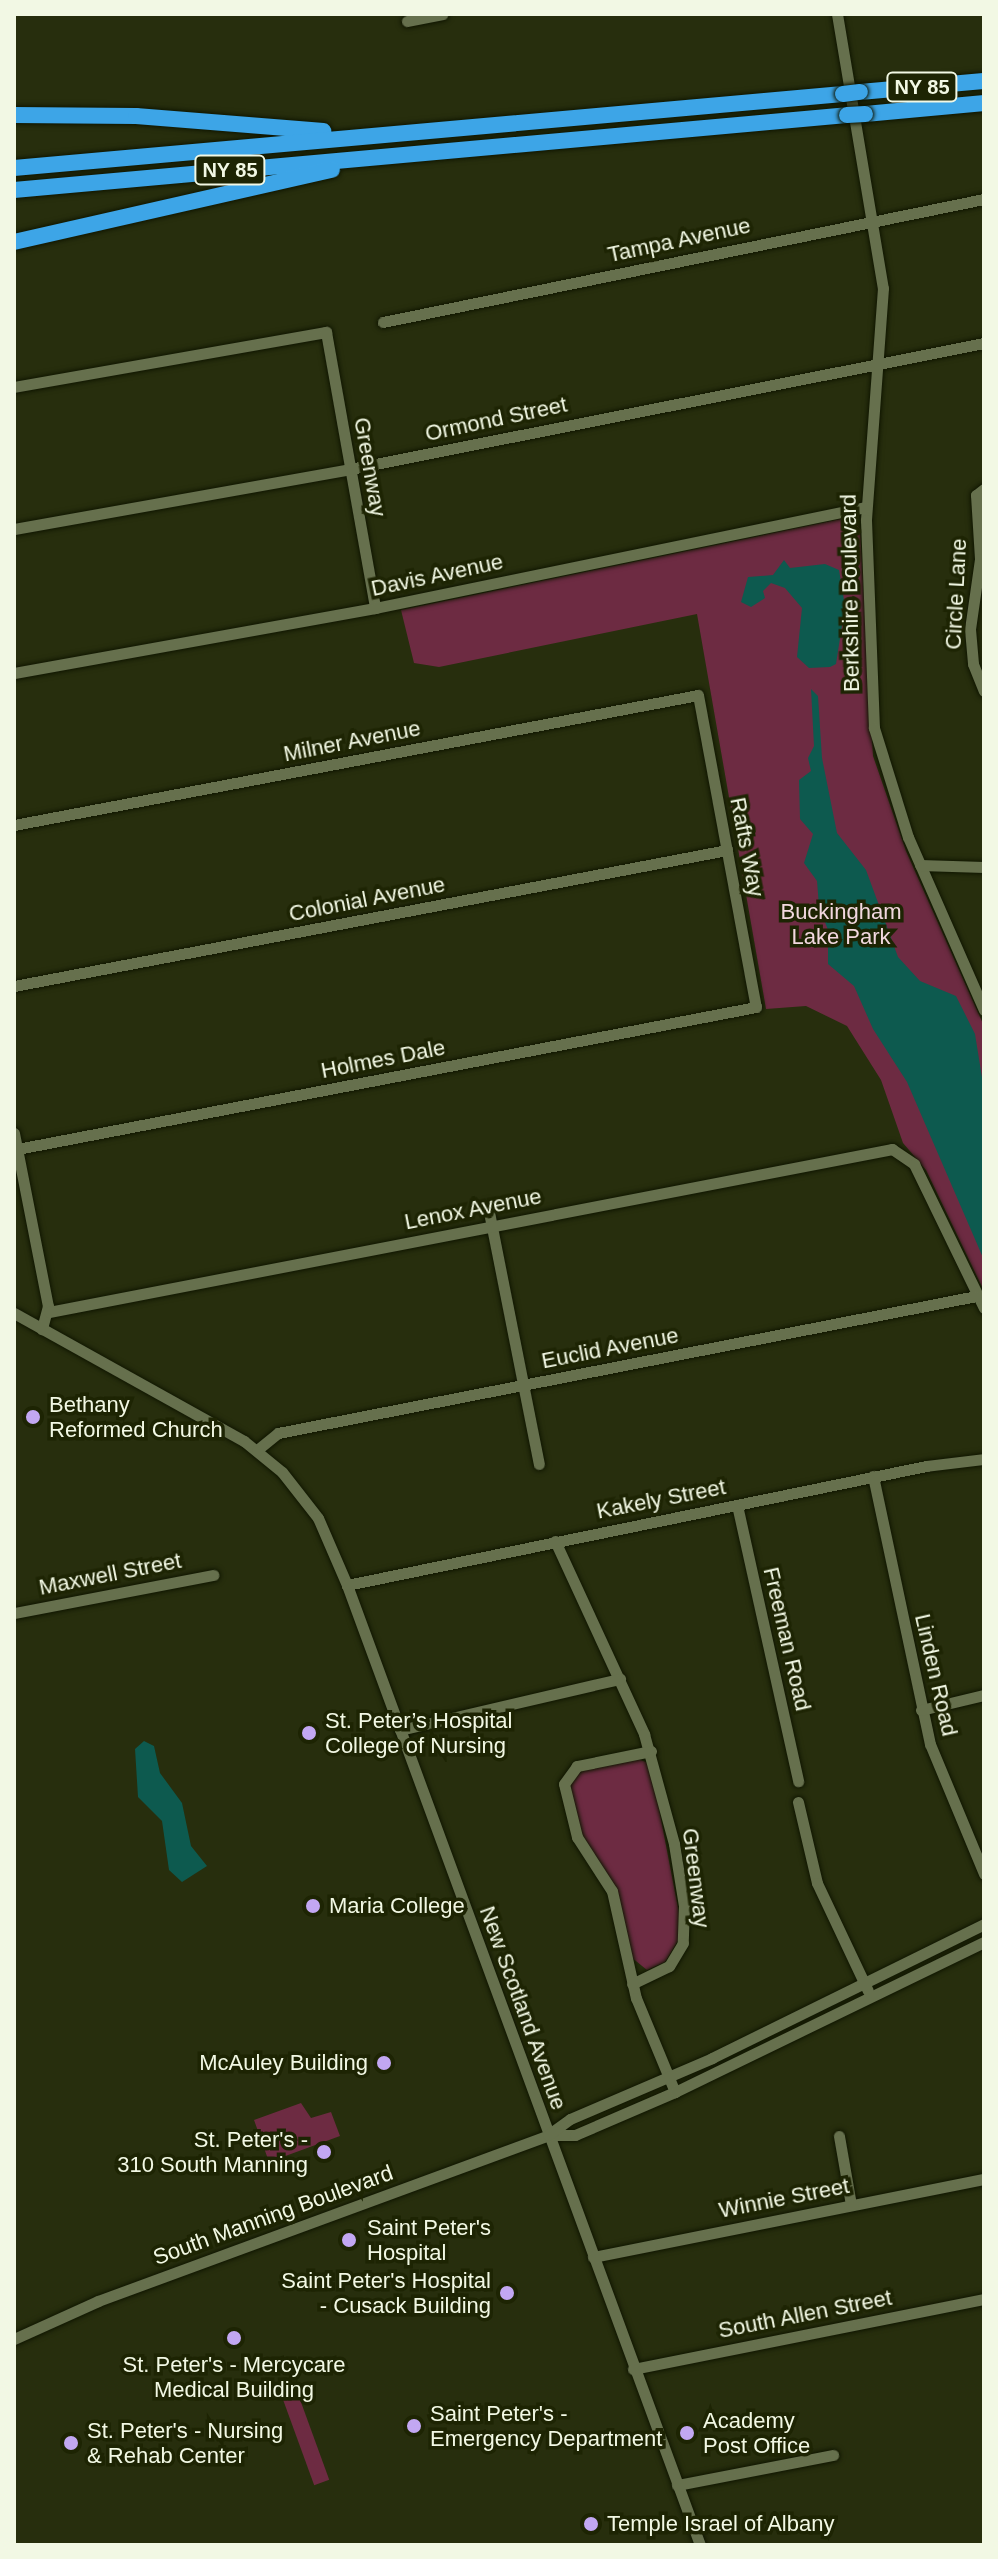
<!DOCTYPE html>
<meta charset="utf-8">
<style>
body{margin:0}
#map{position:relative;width:998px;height:2559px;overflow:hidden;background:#272e0d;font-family:Helvetica,sans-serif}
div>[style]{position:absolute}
.green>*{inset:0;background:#6d2b42;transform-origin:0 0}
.water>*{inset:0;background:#0d5a4f}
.roads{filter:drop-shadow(0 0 2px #101600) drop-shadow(0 0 2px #101600)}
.minor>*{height:11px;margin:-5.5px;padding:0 5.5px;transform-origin:5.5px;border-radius:5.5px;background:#66704d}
.highway>*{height:16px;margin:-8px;padding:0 8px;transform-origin:8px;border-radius:8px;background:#3da5e7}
.bridges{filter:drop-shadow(0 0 2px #101600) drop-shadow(0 0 2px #101600)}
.highway-bridge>*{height:16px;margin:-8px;padding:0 8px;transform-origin:8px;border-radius:8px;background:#3da5e7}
.dots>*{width:22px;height:22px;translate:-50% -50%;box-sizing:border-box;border:4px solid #1d2403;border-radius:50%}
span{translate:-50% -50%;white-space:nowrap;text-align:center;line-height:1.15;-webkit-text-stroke:7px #1d2403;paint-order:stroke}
.shield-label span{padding:2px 6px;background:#1d2403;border:2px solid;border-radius:6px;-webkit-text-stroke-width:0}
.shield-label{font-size:20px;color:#f2f8e4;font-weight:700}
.street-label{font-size:22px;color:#f2f8e4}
.park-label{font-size:22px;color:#f2d8df}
.poi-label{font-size:22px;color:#f2f8e4}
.left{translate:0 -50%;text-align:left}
.right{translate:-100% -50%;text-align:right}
.frame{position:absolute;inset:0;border:16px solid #f2f8e4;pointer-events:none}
</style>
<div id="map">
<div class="green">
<i style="clip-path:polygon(841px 519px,851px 519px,860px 529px,873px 756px,906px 851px,984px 1026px,984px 1291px,926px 1170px,903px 1143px,881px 1080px,847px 1026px,806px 1006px,766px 1009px,697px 614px,439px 667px,414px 663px,401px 610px)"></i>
<i style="clip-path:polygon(637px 1759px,646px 1762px,653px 1778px,679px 1913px,679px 1939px,665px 1962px,647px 1970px,631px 1957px,618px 1893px,581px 1833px,570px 1786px,581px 1770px)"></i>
<i style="clip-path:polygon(301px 2103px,311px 2118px,331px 2112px,340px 2136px,269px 2162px,254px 2120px)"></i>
<i style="left:294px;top:2383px;width:103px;height:16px;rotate:70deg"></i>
</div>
<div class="water">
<i style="clip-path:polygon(784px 560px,790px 568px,825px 564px,839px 570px,845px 606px,836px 664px,830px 667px,809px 668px,797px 657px,802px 608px,785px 588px,771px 583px,763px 591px,765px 598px,751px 607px,741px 602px,748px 577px,773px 575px)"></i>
<i style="clip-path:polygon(811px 689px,818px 696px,822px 758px,837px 833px,866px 870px,898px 957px,920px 981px,956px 996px,975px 1034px,984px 1090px,984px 1260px,907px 1082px,873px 1029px,854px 986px,828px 964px,828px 930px,819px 906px,817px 881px,804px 863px,813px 834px,800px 819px,799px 780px,811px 771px,808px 758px,814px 746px)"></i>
<i style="clip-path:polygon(144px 1741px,154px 1746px,160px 1773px,182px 1803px,191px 1846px,207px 1866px,182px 1882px,169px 1870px,162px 1821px,138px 1797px,135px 1749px)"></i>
</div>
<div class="roads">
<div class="minor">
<i style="left:837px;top:14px;width:278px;rotate:80.5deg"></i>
<i style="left:883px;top:288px;width:233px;rotate:94.2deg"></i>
<i style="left:866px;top:520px;width:208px;rotate:87.8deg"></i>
<i style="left:874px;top:728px;width:114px;rotate:72.7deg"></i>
<i style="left:908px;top:837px;width:189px;rotate:66.3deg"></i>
<i style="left:407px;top:21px;width:36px;rotate:-11deg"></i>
<i style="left:383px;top:322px;width:613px;rotate:-11.57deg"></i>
<i style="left:14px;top:387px;width:317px;rotate:-10deg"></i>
<i style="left:326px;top:332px;width:280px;rotate:79.9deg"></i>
<i style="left:984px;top:489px;width:10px;rotate:143deg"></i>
<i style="left:976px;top:495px;width:64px;rotate:86.4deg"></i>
<i style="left:980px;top:559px;width:71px;rotate:98.1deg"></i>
<i style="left:970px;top:629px;width:35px;rotate:85deg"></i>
<i style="left:973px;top:664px;width:29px;rotate:68deg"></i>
<i style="left:14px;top:529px;width:341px;rotate:-10.1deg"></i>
<i style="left:350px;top:469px;width:646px;rotate:-11.24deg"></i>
<i style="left:14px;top:673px;width:367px;rotate:-10.2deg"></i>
<i style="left:375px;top:608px;width:501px;rotate:-11.62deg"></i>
<i style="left:14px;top:825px;width:696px;rotate:-10.76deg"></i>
<i style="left:698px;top:695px;width:317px;rotate:79.5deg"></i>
<i style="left:756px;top:1007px;width:753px;rotate:169.12deg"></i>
<i style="left:920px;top:865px;width:64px;rotate:1.8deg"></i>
<i style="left:14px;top:986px;width:726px;rotate:-10.8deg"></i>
<i style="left:14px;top:1133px;width:176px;rotate:78.9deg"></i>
<i style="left:48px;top:1306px;width:24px;rotate:105deg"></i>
<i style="left:488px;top:1207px;width:262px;rotate:78.8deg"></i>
<i style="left:49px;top:1312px;width:859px;rotate:-10.94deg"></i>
<i style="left:892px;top:1149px;width:27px;rotate:34deg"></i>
<i style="left:914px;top:1164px;width:160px;rotate:64.1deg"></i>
<i style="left:14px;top:1313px;width:263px;rotate:29.1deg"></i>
<i style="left:244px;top:1441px;width:49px;rotate:39.2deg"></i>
<i style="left:282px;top:1472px;width:58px;rotate:52deg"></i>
<i style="left:318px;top:1518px;width:73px;rotate:66.6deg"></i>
<i style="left:347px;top:1585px;width:1023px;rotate:69.81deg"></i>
<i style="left:257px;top:1450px;width:27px;rotate:-39deg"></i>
<i style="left:278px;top:1433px;width:711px;rotate:-11.1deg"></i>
<i style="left:873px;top:1476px;width:274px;rotate:78deg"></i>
<i style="left:930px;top:1744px;width:141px;rotate:67.4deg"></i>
<i style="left:737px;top:1505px;width:283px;rotate:77.5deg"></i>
<i style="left:555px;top:1541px;width:213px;rotate:65.2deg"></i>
<i style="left:644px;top:1734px;width:114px;rotate:74.7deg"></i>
<i style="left:674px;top:1844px;width:63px;rotate:80.8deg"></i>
<i style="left:684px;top:1906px;width:37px;rotate:92deg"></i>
<i style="left:683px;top:1943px;width:27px;rotate:121deg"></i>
<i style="left:669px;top:1966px;width:41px;rotate:154.1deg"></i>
<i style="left:347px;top:1585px;width:591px;rotate:-11.61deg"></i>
<i style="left:926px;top:1466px;width:58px;rotate:-6.9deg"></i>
<i style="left:14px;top:1613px;width:203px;rotate:-10.8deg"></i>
<i style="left:921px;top:1710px;width:65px;rotate:-13.4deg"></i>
<i style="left:400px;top:1730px;width:226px;rotate:-13.1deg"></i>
<i style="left:651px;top:1751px;width:76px;rotate:168.5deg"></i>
<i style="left:577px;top:1766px;width:22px;rotate:126deg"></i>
<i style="left:564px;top:1784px;width:55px;rotate:76.2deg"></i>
<i style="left:577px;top:1837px;width:64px;rotate:57.1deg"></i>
<i style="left:612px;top:1891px;width:110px;rotate:77.4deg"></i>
<i style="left:636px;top:1998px;width:102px;rotate:67.5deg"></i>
<i style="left:798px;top:1802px;width:83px;rotate:76.8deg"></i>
<i style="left:817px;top:1883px;width:119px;rotate:64.7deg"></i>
<i style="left:549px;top:2135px;width:26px"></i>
<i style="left:575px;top:2135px;width:109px;rotate:-23.3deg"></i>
<i style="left:675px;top:2092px;width:343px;rotate:-25.9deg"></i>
<i style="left:839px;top:2136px;width:70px;rotate:80.1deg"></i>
<i style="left:593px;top:2257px;width:399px;rotate:-11.3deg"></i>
<i style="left:14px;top:2339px;width:92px;rotate:-24.3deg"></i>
<i style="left:98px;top:2301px;width:480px;rotate:-20.2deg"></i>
<i style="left:548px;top:2135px;width:27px;rotate:-36deg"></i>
<i style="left:570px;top:2119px;width:155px;rotate:-23.2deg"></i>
<i style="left:712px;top:2058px;width:303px;rotate:-26.2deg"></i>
<i style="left:633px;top:2369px;width:358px;rotate:-11.3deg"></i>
<i style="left:677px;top:2485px;width:159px;rotate:-10.9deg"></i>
</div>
<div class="highway">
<i style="left:860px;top:92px;width:124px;rotate:-5.1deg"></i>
<i style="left:865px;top:114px;width:120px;rotate:-5.3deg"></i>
<i style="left:14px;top:115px;width:122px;rotate:0.5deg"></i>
<i style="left:136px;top:116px;width:188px;rotate:4.6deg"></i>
<i style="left:14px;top:168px;width:832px;rotate:-5.1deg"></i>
<i style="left:14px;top:190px;width:836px;rotate:-5.14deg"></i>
<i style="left:14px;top:242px;width:326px;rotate:-12.8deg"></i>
</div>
</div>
<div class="bridges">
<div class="highway-bridge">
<i style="left:843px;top:94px;width:17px;rotate:-7deg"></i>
<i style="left:847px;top:115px;width:18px;rotate:-3deg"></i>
</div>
</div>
<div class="dots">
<i style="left:33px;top:1417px;background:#c2a7f2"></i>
<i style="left:309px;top:1733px;background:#c2a7f2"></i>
<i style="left:313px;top:1906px;background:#c2a7f2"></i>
<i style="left:384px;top:2063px;background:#c2a7f2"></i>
<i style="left:324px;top:2152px;background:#c2a7f2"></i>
<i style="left:349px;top:2240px;background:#c2a7f2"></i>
<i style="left:507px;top:2293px;background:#c2a7f2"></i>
<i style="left:234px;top:2338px;background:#c2a7f2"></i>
<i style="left:414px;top:2426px;background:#c2a7f2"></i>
<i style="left:687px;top:2433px;background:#c2a7f2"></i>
<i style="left:71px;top:2443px;background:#c2a7f2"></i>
<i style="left:591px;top:2524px;background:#c2a7f2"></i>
</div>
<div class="shield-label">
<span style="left:922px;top:87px">NY 85</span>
<span style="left:230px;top:170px">NY 85</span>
</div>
<div class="street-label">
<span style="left:679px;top:240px;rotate:-12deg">Tampa Avenue</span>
<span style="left:496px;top:419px;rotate:-12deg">Ormond Street</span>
<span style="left:370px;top:467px;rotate:80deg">Greenway</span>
<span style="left:437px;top:575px;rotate:-12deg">Davis Avenue</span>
<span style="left:850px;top:593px;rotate:-91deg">Berkshire Boulevard</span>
<span style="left:956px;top:594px;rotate:-87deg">Circle Lane</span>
<span style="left:352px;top:741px;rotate:-11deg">Milner Avenue</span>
<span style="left:747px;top:847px;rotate:79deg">Rafts Way</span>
<span style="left:367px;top:899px;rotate:-11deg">Colonial Avenue</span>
<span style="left:383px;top:1059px;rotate:-11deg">Holmes Dale</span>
<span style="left:473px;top:1209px;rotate:-11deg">Lenox Avenue</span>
<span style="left:610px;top:1348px;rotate:-11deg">Euclid Avenue</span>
<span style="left:661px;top:1499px;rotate:-11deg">Kakely Street</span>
<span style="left:110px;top:1574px;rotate:-11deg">Maxwell Street</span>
<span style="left:787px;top:1639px;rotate:77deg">Freeman Road</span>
<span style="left:936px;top:1675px;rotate:77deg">Linden Road</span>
<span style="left:696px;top:1878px;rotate:83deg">Greenway</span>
<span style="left:523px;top:2008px;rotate:70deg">New Scotland Avenue</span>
<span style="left:784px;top:2198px;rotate:-11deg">Winnie Street</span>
<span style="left:273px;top:2215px;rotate:-20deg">South Manning Boulevard</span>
<span style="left:805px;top:2314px;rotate:-11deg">South Allen Street</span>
</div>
<div class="park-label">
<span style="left:841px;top:924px">Buckingham<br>Lake Park</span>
</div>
<div class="poi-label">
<span class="left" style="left:49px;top:1417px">Bethany<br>Reformed Church</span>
<span class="left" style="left:325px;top:1733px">St. Peter’s Hospital<br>College of Nursing</span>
<span class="left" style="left:329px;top:1906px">Maria College</span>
<span class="right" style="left:368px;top:2063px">McAuley Building</span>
<span class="right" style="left:308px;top:2152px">St. Peter's -<br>310 South Manning</span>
<span class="left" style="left:367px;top:2240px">Saint Peter's<br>Hospital</span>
<span class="right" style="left:491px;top:2293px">Saint Peter's Hospital<br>- Cusack Building</span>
<span style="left:234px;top:2377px">St. Peter's - Mercycare<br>Medical Building</span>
<span class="left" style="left:430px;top:2426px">Saint Peter's -<br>Emergency Department</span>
<span class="left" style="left:703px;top:2433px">Academy<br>Post Office</span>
<span class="left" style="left:87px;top:2443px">St. Peter's - Nursing<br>&amp; Rehab Center</span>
<span class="left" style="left:607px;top:2524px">Temple Israel of Albany</span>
</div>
<div class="frame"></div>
</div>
